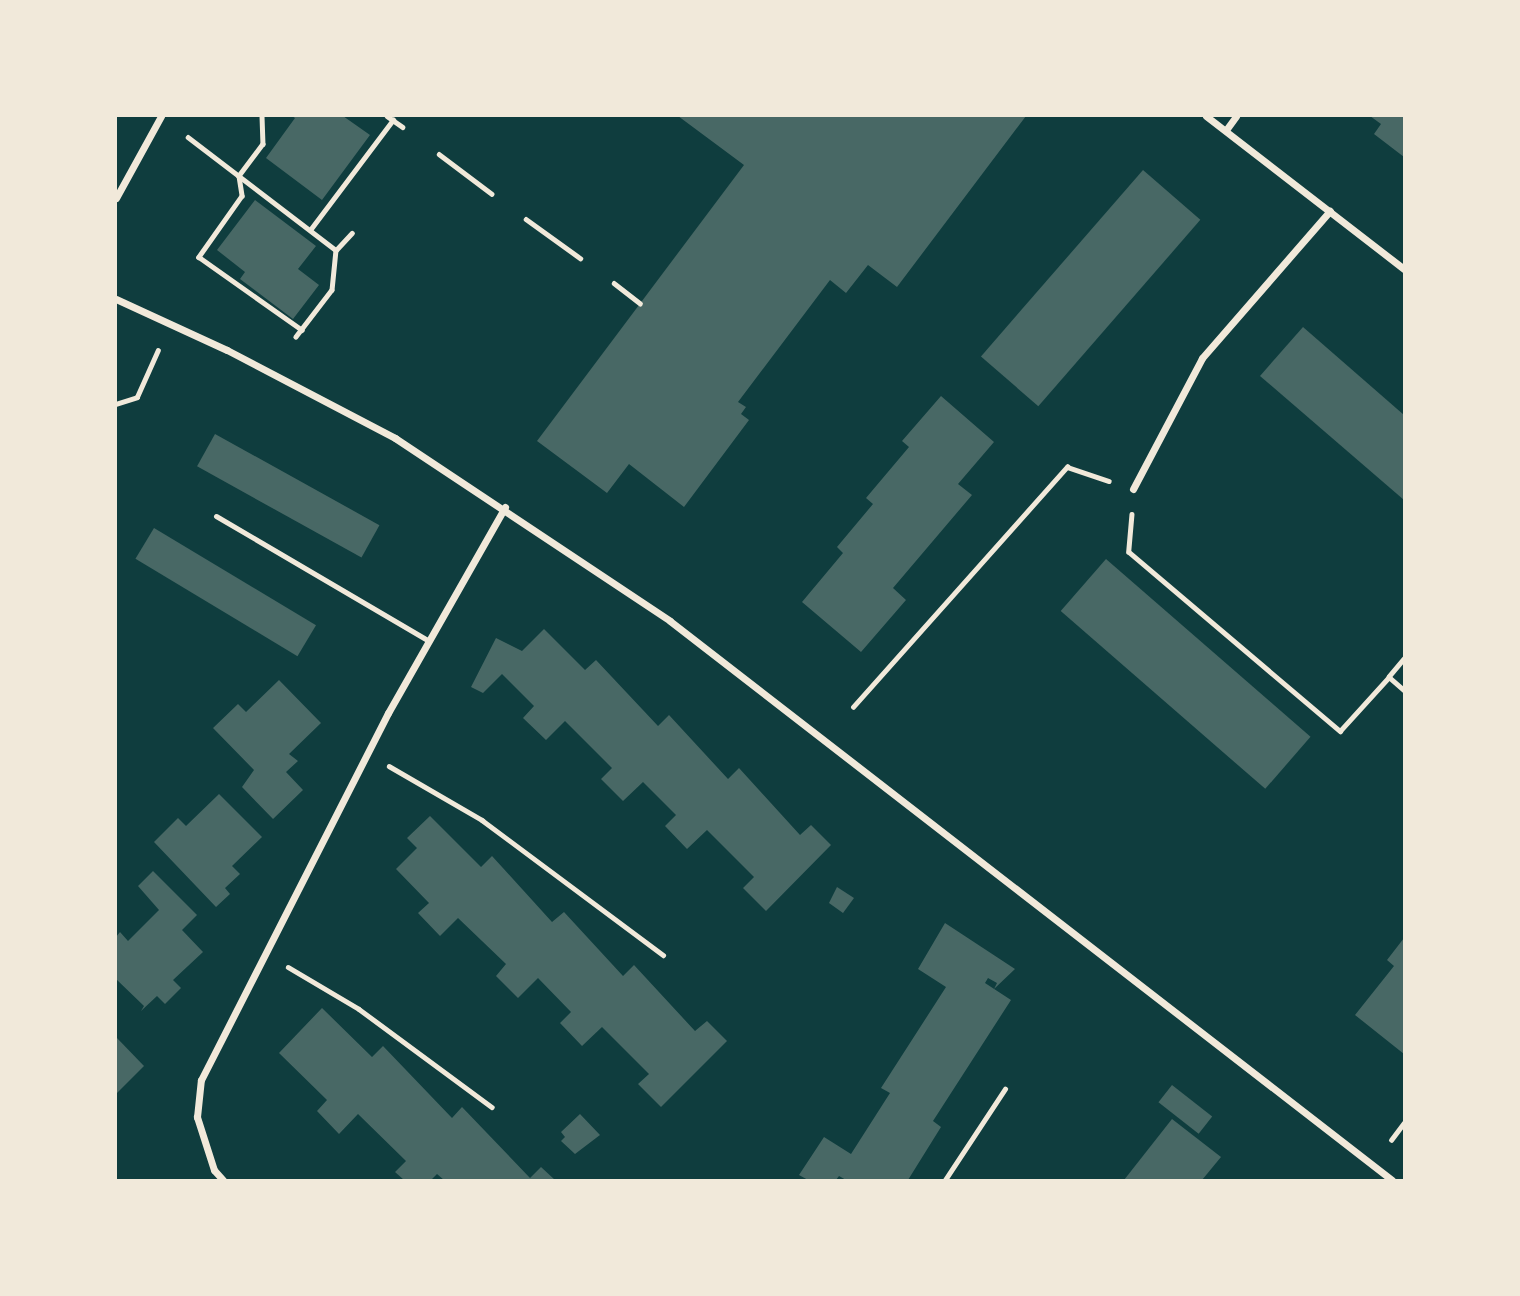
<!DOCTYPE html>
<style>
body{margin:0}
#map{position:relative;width:1520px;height:1296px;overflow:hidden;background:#0f3d3e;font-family:Barlow,sans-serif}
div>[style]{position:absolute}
.building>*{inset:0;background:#486865;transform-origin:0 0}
.path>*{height:4.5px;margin:-2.25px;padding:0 2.25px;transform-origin:2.25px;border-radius:2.25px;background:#f1e9da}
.service>*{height:5px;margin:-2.5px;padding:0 2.5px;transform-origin:2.5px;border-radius:2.5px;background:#f1e9da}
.minor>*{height:7px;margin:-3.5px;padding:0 3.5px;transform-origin:3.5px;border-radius:3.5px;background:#f1e9da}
span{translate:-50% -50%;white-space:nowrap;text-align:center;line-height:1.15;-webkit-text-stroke:6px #f1e9da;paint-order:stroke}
.frame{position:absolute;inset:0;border:117px solid #f1e9da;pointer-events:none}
</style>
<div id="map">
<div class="building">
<i style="clip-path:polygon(292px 116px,343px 116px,370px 135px,322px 200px,266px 158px,295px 118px)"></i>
<i style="clip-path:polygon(678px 116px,1026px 116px,897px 287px,868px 265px,846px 293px,830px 280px,738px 402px,746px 407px,741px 414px,749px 420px,684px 507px,629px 464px,607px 493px,537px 441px,744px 165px)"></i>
<i style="clip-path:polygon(1370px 116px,1404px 116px,1404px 157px,1374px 134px,1381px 124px)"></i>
<i style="left:1143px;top:170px;width:76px;height:247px;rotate:41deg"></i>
<i style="clip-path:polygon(255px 200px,316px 246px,298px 269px,319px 285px,293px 319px,240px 279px,245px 272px,217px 250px)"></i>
<i style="clip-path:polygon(1303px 327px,1404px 415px,1404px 500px,1260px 376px)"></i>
<i style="clip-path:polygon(941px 396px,994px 442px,958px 484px,972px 495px,893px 588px,906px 600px,861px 652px,802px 602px,843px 553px,837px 547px,873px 504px,866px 498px,909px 447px,902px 441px)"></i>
<i style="left:215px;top:434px;width:188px;height:37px;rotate:29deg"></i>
<i style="left:154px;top:528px;width:189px;height:36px;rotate:31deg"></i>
<i style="left:1106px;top:559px;width:271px;height:69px;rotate:41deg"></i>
<i style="clip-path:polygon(544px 629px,585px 670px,596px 660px,658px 726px,669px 715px,728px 779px,739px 768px,800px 835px,811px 825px,831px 845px,766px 911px,743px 888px,754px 877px,707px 830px,687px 849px,665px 826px,676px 815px,643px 782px,623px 801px,601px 779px,612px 768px,565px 721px,546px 740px,523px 718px,534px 706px,502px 674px,483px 693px,471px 687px,496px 638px,522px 651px)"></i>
<i style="clip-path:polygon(279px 680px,321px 723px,289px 754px,298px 761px,286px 772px,303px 790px,273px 819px,242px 787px,254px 770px,213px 728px,238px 704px,246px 712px)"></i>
<i style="clip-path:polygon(219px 794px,262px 837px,232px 866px,240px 874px,225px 888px,230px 894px,216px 907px,154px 842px,178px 818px,186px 826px)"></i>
<i style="clip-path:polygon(430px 816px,481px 867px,492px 856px,552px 922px,564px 912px,623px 976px,634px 965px,695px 1031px,707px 1021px,727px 1041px,661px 1107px,638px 1084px,649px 1074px,602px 1027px,582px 1046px,560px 1023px,571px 1012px,538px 978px,518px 998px,496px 976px,506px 964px,458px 918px,440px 936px,418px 913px,429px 903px,396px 869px,417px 848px,407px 838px)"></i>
<i style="clip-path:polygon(153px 871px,197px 915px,182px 930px,203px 952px,173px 980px,181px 988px,165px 1004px,157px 996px,141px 1011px,144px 1006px,116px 979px,116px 937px,120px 932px,128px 941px,159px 910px,138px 886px)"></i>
<i style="clip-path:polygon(837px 887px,854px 898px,843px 913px,829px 903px)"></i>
<i style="clip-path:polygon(945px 923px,1015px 969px,994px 989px,997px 983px,988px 978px,985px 983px,1011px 1000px,933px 1121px,941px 1127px,908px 1180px,846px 1180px,839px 1176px,836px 1180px,808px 1180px,799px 1175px,824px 1137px,851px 1154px,890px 1093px,881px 1088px,946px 987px,918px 969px)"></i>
<i style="clip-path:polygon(1404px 938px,1404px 1054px,1355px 1015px,1394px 966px,1387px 960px)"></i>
<i style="clip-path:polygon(322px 1008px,372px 1057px,383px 1046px,452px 1118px,462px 1107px,530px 1178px,541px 1167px,555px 1180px,444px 1180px,437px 1174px,431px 1180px,404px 1180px,395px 1172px,406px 1161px,358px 1114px,339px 1134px,317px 1111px,327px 1100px,279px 1053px)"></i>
<i style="clip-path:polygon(116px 1037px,144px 1066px,116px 1094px)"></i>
<i style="left:1172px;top:1085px;width:51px;height:22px;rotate:38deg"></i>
<i style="clip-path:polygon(580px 1114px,600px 1135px,575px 1154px,561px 1141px,565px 1137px,561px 1132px)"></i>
<i style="clip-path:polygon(1172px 1119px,1221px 1157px,1202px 1180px,1124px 1180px)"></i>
</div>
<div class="path">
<i style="left:262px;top:116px;width:28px;rotate:88deg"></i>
<i style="left:263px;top:144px;width:40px;rotate:127deg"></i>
<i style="left:239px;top:176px;width:20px;rotate:81deg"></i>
<i style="left:242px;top:196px;width:75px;rotate:125.2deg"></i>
<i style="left:199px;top:257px;width:126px;rotate:35.3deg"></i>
<i style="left:387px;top:116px;width:19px;rotate:35deg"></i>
<i style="left:188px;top:137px;width:186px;rotate:37.4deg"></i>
<i style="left:336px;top:250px;width:40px;rotate:95.7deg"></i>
<i style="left:332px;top:290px;width:59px;rotate:127.5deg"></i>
<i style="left:439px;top:154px;width:66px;rotate:37deg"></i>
<i style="left:526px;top:219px;width:67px;rotate:35.8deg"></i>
<i style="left:310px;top:230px;width:138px;rotate:-53deg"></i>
<i style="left:336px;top:250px;width:23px;rotate:-47deg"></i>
<i style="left:614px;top:283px;width:33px;rotate:38deg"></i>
<i style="left:116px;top:404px;width:22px;rotate:-18deg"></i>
<i style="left:137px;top:397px;width:51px;rotate:-65.9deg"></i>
<i style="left:1132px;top:514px;width:38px;rotate:95deg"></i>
<i style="left:1129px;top:552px;width:277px;rotate:40.3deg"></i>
<i style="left:1340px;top:731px;width:73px;rotate:-47.8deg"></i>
<i style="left:1404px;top:659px;width:23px;rotate:130deg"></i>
<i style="left:1389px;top:677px;width:20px;rotate:41deg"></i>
<i style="left:853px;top:707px;width:322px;rotate:-48.3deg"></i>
<i style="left:1067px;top:467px;width:44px;rotate:18.4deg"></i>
<i style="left:389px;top:766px;width:108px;rotate:30.1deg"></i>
<i style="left:482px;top:820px;width:226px;rotate:36.7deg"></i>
<i style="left:288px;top:967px;width:82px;rotate:30.6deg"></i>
<i style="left:359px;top:1009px;width:165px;rotate:36.4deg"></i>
<i style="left:1391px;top:1140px;width:21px;rotate:-53deg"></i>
<i style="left:945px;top:1180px;width:109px;rotate:-56.6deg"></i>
</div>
<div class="service">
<i style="left:216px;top:516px;width:247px;rotate:30.4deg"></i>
</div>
<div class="minor">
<i style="left:1206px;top:116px;width:250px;rotate:37.7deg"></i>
<i style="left:1226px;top:130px;width:17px;rotate:-54deg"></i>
<i style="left:116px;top:198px;width:94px;rotate:-61.2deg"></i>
<i style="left:116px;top:299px;width:122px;rotate:24.7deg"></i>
<i style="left:227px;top:350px;width:190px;rotate:27.6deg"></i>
<i style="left:395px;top:438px;width:330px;rotate:33.6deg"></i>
<i style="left:670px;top:621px;width:913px;rotate:37.75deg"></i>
<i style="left:1133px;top:489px;width:148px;rotate:-62.2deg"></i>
<i style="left:1202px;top:358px;width:195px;rotate:-49deg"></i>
<i style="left:223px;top:1180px;width:13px;rotate:-132deg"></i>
<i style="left:214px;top:1170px;width:56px;rotate:-107.8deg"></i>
<i style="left:197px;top:1117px;width:37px;rotate:-84deg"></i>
<i style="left:201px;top:1080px;width:412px;rotate:-63deg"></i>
<i style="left:388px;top:713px;width:237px;rotate:-60.4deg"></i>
</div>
<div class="frame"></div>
</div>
